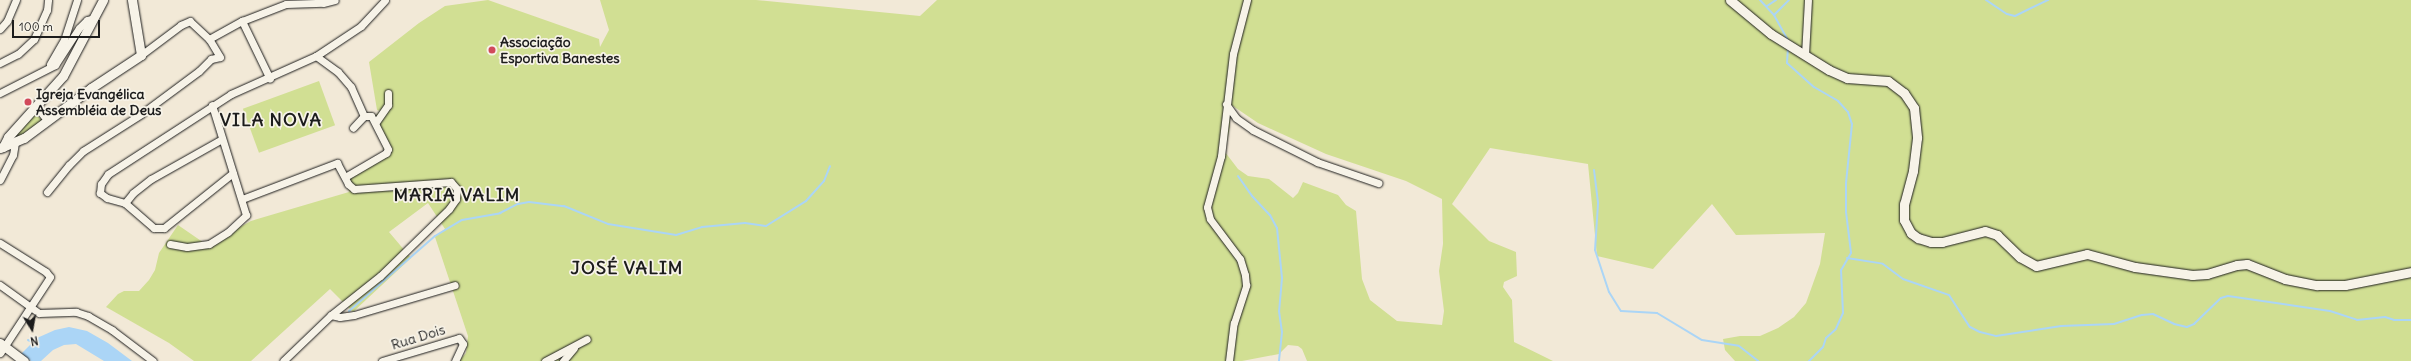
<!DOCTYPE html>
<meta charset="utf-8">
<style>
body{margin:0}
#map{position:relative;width:2411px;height:361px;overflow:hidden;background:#f2e9d7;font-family:Delius,sans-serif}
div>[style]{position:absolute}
.green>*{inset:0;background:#d1df93;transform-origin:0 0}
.water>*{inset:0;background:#abd5f6}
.stream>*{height:2px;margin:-1px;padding:0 1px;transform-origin:1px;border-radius:1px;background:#abd5f6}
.roads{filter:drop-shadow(0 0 1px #1c1c1c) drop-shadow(0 0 1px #1c1c1c)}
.minor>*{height:7px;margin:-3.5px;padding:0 3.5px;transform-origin:3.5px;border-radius:3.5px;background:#f7f3e8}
.major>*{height:9px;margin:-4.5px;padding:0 4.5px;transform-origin:4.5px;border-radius:4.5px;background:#f7f3e8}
.dots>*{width:11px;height:11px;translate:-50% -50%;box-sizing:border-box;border:2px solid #f7f3e8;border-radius:50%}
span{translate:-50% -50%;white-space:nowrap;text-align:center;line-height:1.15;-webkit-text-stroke:3.5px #f7f3e8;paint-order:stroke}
.poi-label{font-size:14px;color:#1c1c1c;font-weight:700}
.left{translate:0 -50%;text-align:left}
.street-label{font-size:14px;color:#1c1c1c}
.district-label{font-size:18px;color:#1c1c1c;font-weight:700;letter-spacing:1px}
.north{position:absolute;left:12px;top:309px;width:40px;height:40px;-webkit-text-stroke:3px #f7f3e8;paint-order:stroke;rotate:169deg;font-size:11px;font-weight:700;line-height:16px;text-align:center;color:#1c1c1c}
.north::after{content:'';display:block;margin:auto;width:14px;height:18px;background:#1c1c1c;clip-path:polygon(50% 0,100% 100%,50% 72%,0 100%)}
.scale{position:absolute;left:12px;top:20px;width:88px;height:18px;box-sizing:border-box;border:2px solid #1c1c1c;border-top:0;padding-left:5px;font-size:12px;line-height:14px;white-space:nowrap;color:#1c1c1c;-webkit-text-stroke:3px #f7f3e8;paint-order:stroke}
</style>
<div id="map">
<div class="green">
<i style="clip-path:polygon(evenodd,488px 0,599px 39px,600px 47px,609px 30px,600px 0,756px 0,920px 16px,937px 0,2411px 0,2411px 361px,1735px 361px,1725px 350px,1723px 339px,1740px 336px,1760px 336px,1778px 328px,1794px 317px,1806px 303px,1820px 264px,1825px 233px,1736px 235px,1712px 204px,1653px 269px,1597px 256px,1588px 164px,1490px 148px,1452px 204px,1489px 241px,1516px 252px,1517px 276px,1504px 282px,1503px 287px,1512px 300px,1514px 342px,1553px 361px,1307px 361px,1302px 349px,1298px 346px,1288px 345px,1279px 354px,1242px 361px,459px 361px,466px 353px,468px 336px,435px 237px,445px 229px,428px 203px,389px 232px,411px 258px,353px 312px,330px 289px,251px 361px,194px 361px,169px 343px,106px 307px,118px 294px,124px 291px,139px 291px,149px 280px,155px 270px,159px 253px,178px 225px,207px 245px,251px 221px,349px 192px,346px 177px,385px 154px,374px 117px,380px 111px,377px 110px,369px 62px,419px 23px,445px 6px,488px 0,1230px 104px,1258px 123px,1326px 154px,1406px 181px,1442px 199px,1443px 244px,1439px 271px,1444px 311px,1442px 325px,1397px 321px,1370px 300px,1362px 279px,1356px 211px,1346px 205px,1338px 195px,1303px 182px,1298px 193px,1293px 198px,1269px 179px,1248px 176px,1238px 169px,1225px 152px,1230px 126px,1230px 104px)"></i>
<i style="left:319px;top:81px;width:47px;height:81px;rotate:70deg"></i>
<i style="clip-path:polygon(34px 112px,42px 120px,18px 139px,10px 139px)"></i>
</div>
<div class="water">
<i style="clip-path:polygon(69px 327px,87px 331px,108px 343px,132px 361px,104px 361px,76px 344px,64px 345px,53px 350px,41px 361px,31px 361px,21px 354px,37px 338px,55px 330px)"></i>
</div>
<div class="stream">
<i style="left:1760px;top:0;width:21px;rotate:47deg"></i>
<i style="left:1774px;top:15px;width:29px;rotate:61deg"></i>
<i style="left:1986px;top:0;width:25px;rotate:34deg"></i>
<i style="left:2007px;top:14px;width:8px;rotate:14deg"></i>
<i style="left:2015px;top:16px;width:37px;rotate:-26deg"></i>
<i style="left:1767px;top:6px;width:11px;rotate:-34deg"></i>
<i style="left:1774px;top:15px;width:21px;rotate:-45deg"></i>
<i style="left:1788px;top:48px;width:15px;rotate:94deg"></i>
<i style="left:1787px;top:63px;width:36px;rotate:42deg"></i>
<i style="left:1814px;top:87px;width:28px;rotate:30deg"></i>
<i style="left:1838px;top:101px;width:15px;rotate:48deg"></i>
<i style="left:1848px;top:112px;width:13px;rotate:72deg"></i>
<i style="left:1852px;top:124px;width:59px;rotate:95.8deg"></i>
<i style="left:1846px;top:183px;width:29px;rotate:90deg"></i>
<i style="left:1846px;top:212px;width:41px;rotate:83deg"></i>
<i style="left:1851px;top:253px;width:20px;rotate:120deg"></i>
<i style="left:1841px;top:270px;width:43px;rotate:87.3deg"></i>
<i style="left:1843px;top:313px;width:17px;rotate:114deg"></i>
<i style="left:1836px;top:329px;width:13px;rotate:138deg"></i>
<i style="left:1826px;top:338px;width:9px;rotate:108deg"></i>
<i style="left:1823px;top:347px;width:20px;rotate:135deg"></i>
<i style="left:1594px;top:170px;width:34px;rotate:83deg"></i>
<i style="left:1598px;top:204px;width:46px;rotate:93.7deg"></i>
<i style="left:1595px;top:250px;width:44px;rotate:71.6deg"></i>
<i style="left:1609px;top:292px;width:22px;rotate:58deg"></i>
<i style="left:1621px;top:311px;width:36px;rotate:3deg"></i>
<i style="left:1657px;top:313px;width:52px;rotate:31deg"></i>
<i style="left:1702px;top:340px;width:37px;rotate:9deg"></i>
<i style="left:1739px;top:346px;width:24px;rotate:38deg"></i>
<i style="left:1238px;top:176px;width:24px;rotate:55deg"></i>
<i style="left:1252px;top:196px;width:26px;rotate:47deg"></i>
<i style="left:1270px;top:215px;width:15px;rotate:62deg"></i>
<i style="left:1277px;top:228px;width:50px;rotate:84.3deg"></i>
<i style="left:1282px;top:278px;width:33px;rotate:95deg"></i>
<i style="left:1279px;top:311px;width:21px;rotate:82deg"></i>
<i style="left:1282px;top:332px;width:29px;rotate:96deg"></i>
<i style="left:1847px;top:258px;width:36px;rotate:9deg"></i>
<i style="left:1883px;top:264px;width:25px;rotate:37deg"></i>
<i style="left:1903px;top:279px;width:49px;rotate:19.2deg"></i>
<i style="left:1949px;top:295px;width:38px;rotate:57deg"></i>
<i style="left:1970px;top:327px;width:11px;rotate:27deg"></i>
<i style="left:1980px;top:332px;width:16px;rotate:14deg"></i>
<i style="left:1996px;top:336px;width:66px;rotate:-8.7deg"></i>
<i style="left:2061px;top:326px;width:53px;rotate:-2.2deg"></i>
<i style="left:2114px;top:324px;width:29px;rotate:-18deg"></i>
<i style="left:2142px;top:315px;width:11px;rotate:-5deg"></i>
<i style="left:2153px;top:314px;width:23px;rotate:25deg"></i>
<i style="left:2174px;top:324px;width:13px;rotate:13deg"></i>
<i style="left:2187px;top:327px;width:8px;rotate:-23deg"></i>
<i style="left:2194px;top:324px;width:37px;rotate:-44deg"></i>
<i style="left:2221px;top:298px;width:7px;rotate:-16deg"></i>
<i style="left:2228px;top:296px;width:103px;rotate:8.4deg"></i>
<i style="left:2330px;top:311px;width:28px;rotate:18deg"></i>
<i style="left:2357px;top:320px;width:28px;rotate:-6deg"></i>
<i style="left:2385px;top:317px;width:9px;rotate:18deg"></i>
<i style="left:2394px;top:320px;width:17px"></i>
<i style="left:349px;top:311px;width:114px;rotate:-41.1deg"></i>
<i style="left:435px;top:236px;width:31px;rotate:-31deg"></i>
<i style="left:462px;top:220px;width:39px;rotate:-10deg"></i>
<i style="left:500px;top:213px;width:20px;rotate:-27deg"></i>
<i style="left:518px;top:204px;width:11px;rotate:-10deg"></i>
<i style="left:529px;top:202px;width:35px;rotate:7deg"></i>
<i style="left:564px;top:206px;width:48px;rotate:22.2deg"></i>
<i style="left:608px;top:224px;width:69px;rotate:9.2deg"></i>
<i style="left:676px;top:235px;width:27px;rotate:-17deg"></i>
<i style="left:702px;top:227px;width:43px;rotate:-5.3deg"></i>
<i style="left:745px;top:223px;width:21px;rotate:8deg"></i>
<i style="left:766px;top:226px;width:47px;rotate:-32deg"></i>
<i style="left:806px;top:201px;width:27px;rotate:-48deg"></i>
<i style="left:824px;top:181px;width:16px;rotate:-68deg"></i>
<i style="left:28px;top:340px;width:7px;rotate:27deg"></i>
</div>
<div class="roads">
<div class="minor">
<i style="left:242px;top:21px;width:64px;rotate:64.2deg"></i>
<i style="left:0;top:29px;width:11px;rotate:-49deg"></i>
<i style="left:7px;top:21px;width:23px;rotate:-67deg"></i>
<i style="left:209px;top:39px;width:38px;rotate:-29deg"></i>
<i style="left:242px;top:21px;width:47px;rotate:-21.1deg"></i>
<i style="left:286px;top:4px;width:37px;rotate:-2deg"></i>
<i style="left:323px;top:3px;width:12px;rotate:-14deg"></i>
<i style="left:1805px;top:55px;width:55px;rotate:-86.9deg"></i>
<i style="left:316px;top:56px;width:27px;rotate:36deg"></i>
<i style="left:338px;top:72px;width:20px;rotate:49deg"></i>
<i style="left:351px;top:87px;width:32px;rotate:66deg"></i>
<i style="left:0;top:63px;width:20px;rotate:-27deg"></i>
<i style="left:18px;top:54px;width:22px;rotate:-43deg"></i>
<i style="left:34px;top:39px;width:32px;rotate:-66deg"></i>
<i style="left:47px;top:10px;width:10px;rotate:-84deg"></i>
<i style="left:50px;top:64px;width:28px;rotate:-60deg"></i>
<i style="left:64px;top:40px;width:42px;rotate:-72deg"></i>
<i style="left:0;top:93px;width:62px;rotate:-27deg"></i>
<i style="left:55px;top:65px;width:44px;rotate:-57deg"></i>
<i style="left:79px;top:28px;width:11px;rotate:-45deg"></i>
<i style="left:87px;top:20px;width:7px;rotate:-16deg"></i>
<i style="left:1226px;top:104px;width:17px;rotate:54deg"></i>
<i style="left:1236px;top:118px;width:21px;rotate:35deg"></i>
<i style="left:1253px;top:130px;width:72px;rotate:26.6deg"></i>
<i style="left:1317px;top:162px;width:65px;rotate:19deg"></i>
<i style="left:36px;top:106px;width:18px;rotate:52deg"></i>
<i style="left:376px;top:122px;width:21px;rotate:-55deg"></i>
<i style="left:388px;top:105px;width:12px;rotate:-90deg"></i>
<i style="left:345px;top:177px;width:48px;rotate:-30.3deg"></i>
<i style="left:386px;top:153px;width:4px;rotate:-63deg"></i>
<i style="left:388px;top:149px;width:37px;rotate:-117deg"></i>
<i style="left:371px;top:116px;width:7px;rotate:180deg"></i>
<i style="left:364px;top:116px;width:16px;rotate:133deg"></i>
<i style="left:0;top:180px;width:28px;rotate:-63deg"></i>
<i style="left:13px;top:155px;width:12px;rotate:-81deg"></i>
<i style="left:47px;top:192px;width:35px;rotate:-51deg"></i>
<i style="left:69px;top:165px;width:20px;rotate:-45deg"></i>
<i style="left:83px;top:151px;width:69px;rotate:-32.5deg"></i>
<i style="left:141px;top:114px;width:72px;rotate:-36.6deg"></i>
<i style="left:199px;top:71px;width:17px;rotate:-45deg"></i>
<i style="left:211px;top:59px;width:9px;rotate:-13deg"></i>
<i style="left:220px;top:57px;width:21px;rotate:-121deg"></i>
<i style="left:209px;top:39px;width:26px;rotate:-137deg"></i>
<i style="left:190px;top:21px;width:10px;rotate:156deg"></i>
<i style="left:181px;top:25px;width:50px;rotate:143.1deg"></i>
<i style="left:242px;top:199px;width:102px;rotate:-20.8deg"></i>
<i style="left:337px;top:163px;width:24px;rotate:62deg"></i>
<i style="left:348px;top:184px;width:8px;rotate:40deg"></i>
<i style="left:354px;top:189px;width:97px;rotate:-4.1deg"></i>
<i style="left:451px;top:182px;width:9px;rotate:49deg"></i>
<i style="left:457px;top:189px;width:10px;rotate:96deg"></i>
<i style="left:456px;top:199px;width:12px;rotate:125deg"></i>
<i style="left:449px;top:209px;width:96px;rotate:135.8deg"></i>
<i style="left:380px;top:276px;width:63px;rotate:141.5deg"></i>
<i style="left:331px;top:315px;width:66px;rotate:136.2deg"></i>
<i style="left:125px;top:203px;width:19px;rotate:-164deg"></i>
<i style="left:107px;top:198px;width:9px;rotate:-144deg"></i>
<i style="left:100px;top:193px;width:9px;rotate:-84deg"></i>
<i style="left:101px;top:184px;width:12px;rotate:-55deg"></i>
<i style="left:108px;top:174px;width:147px;rotate:-33deg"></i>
<i style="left:231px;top:94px;width:93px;rotate:-24.1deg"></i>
<i style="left:316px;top:56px;width:54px;rotate:-33.7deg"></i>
<i style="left:361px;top:26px;width:35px;rotate:-47deg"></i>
<i style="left:125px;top:203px;width:38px;rotate:41deg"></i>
<i style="left:154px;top:228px;width:10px"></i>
<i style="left:164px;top:228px;width:88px;rotate:-38.6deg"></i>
<i style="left:125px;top:203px;width:13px;rotate:-51deg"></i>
<i style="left:133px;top:193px;width:23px;rotate:-38deg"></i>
<i style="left:151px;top:179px;width:81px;rotate:-29.4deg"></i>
<i style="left:0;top:243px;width:54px;rotate:32.2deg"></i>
<i style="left:46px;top:272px;width:6px;rotate:51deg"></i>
<i style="left:50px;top:277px;width:91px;rotate:123.3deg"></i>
<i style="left:170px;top:244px;width:17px;rotate:10deg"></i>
<i style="left:187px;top:247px;width:22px;rotate:-8deg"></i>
<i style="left:209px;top:244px;width:22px;rotate:-32deg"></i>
<i style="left:228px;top:232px;width:25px;rotate:-43deg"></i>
<i style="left:246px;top:215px;width:115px;rotate:-107.2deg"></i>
<i style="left:0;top:285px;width:48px;rotate:35.7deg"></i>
<i style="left:39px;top:313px;width:37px;rotate:-2deg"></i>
<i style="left:76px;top:312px;width:13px;rotate:18deg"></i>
<i style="left:88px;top:316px;width:28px;rotate:30deg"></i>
<i style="left:112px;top:330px;width:51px;rotate:37.1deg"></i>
<i style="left:331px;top:315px;width:9px;rotate:13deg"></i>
<i style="left:340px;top:317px;width:14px;rotate:-8deg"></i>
<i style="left:354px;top:315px;width:105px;rotate:-16.5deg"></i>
<i style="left:382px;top:361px;width:80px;rotate:-16.6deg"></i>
<i style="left:459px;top:338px;width:7px;rotate:56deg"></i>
<i style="left:463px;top:344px;width:19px;rotate:115deg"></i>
<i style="left:545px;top:361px;width:47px;rotate:-27.6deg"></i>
<i style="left:563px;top:361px;width:17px;rotate:-50deg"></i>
<i style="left:1229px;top:361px;width:38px;rotate:-83deg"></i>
<i style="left:1234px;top:323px;width:40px;rotate:-72deg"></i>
<i style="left:1246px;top:285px;width:10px;rotate:-96deg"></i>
<i style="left:1245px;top:275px;width:17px;rotate:-107deg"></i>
<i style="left:1240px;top:259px;width:50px;rotate:-126.9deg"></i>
<i style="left:1210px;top:219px;width:12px;rotate:-104deg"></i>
<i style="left:1207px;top:207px;width:53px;rotate:-74.6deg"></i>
<i style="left:1221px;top:156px;width:103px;rotate:-83.3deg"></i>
<i style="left:1233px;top:54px;width:56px;rotate:-75.5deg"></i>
</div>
<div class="major">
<i style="left:1730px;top:0;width:53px;rotate:39.7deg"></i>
<i style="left:1771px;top:34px;width:68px;rotate:31.8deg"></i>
<i style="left:1829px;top:70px;width:20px;rotate:24deg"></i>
<i style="left:1847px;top:78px;width:41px;rotate:4.2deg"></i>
<i style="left:1888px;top:81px;width:20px;rotate:37deg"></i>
<i style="left:1904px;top:93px;width:18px;rotate:56deg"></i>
<i style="left:1914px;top:108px;width:30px;rotate:84deg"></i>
<i style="left:1917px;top:138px;width:33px;rotate:97deg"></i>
<i style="left:1913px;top:171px;width:34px;rotate:105deg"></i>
<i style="left:1904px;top:204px;width:16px;rotate:90deg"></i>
<i style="left:1904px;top:220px;width:15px;rotate:62deg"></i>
<i style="left:1911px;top:233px;width:9px;rotate:36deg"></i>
<i style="left:1918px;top:238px;width:14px;rotate:17deg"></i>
<i style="left:1931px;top:242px;width:11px"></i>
<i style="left:1942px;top:242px;width:44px;rotate:-14.3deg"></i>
<i style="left:1985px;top:231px;width:13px;rotate:18deg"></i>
<i style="left:1997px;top:235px;width:32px;rotate:44deg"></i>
<i style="left:2020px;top:257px;width:18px;rotate:29deg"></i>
<i style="left:2036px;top:266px;width:52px;rotate:-13.2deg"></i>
<i style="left:2087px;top:254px;width:50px;rotate:15.2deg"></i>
<i style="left:2135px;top:267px;width:58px;rotate:8deg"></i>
<i style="left:2192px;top:275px;width:15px;rotate:-4deg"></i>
<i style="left:2207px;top:274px;width:31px;rotate:-17deg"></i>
<i style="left:2237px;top:265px;width:10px;rotate:-6deg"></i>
<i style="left:2247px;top:264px;width:41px;rotate:21.5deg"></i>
<i style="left:2285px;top:279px;width:33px;rotate:11deg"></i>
<i style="left:2317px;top:285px;width:28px"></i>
<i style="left:2345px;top:285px;width:67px;rotate:-11.1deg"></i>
<i style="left:3px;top:147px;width:11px;rotate:-63deg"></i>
<i style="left:8px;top:137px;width:82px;rotate:-48deg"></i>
<i style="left:63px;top:76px;width:86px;rotate:-62.2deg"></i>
<i style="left:0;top:148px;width:26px;rotate:-23deg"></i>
<i style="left:24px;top:138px;width:84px;rotate:-36.7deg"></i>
<i style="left:91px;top:88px;width:60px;rotate:-33.4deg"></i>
<i style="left:141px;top:55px;width:56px;rotate:-99.3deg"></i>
<i style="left:0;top:343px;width:30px;rotate:37deg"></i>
</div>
</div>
<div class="dots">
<i style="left:492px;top:50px;background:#d1495b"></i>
<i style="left:28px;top:102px;background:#d1495b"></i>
</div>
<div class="poi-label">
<span class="left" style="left:500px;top:50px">Associação<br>Esportiva Banestes</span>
<span class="left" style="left:36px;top:102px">Igreja Evangélica<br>Assembléia de Deus</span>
</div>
<div class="street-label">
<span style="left:418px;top:337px;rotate:-17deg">Rua Dois</span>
</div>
<div class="district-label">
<span style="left:271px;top:120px">VILA NOVA</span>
<span style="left:457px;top:195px">MARIA VALIM</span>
<span style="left:627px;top:268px">JOSÉ VALIM</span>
</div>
<div class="north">N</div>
<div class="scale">100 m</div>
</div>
